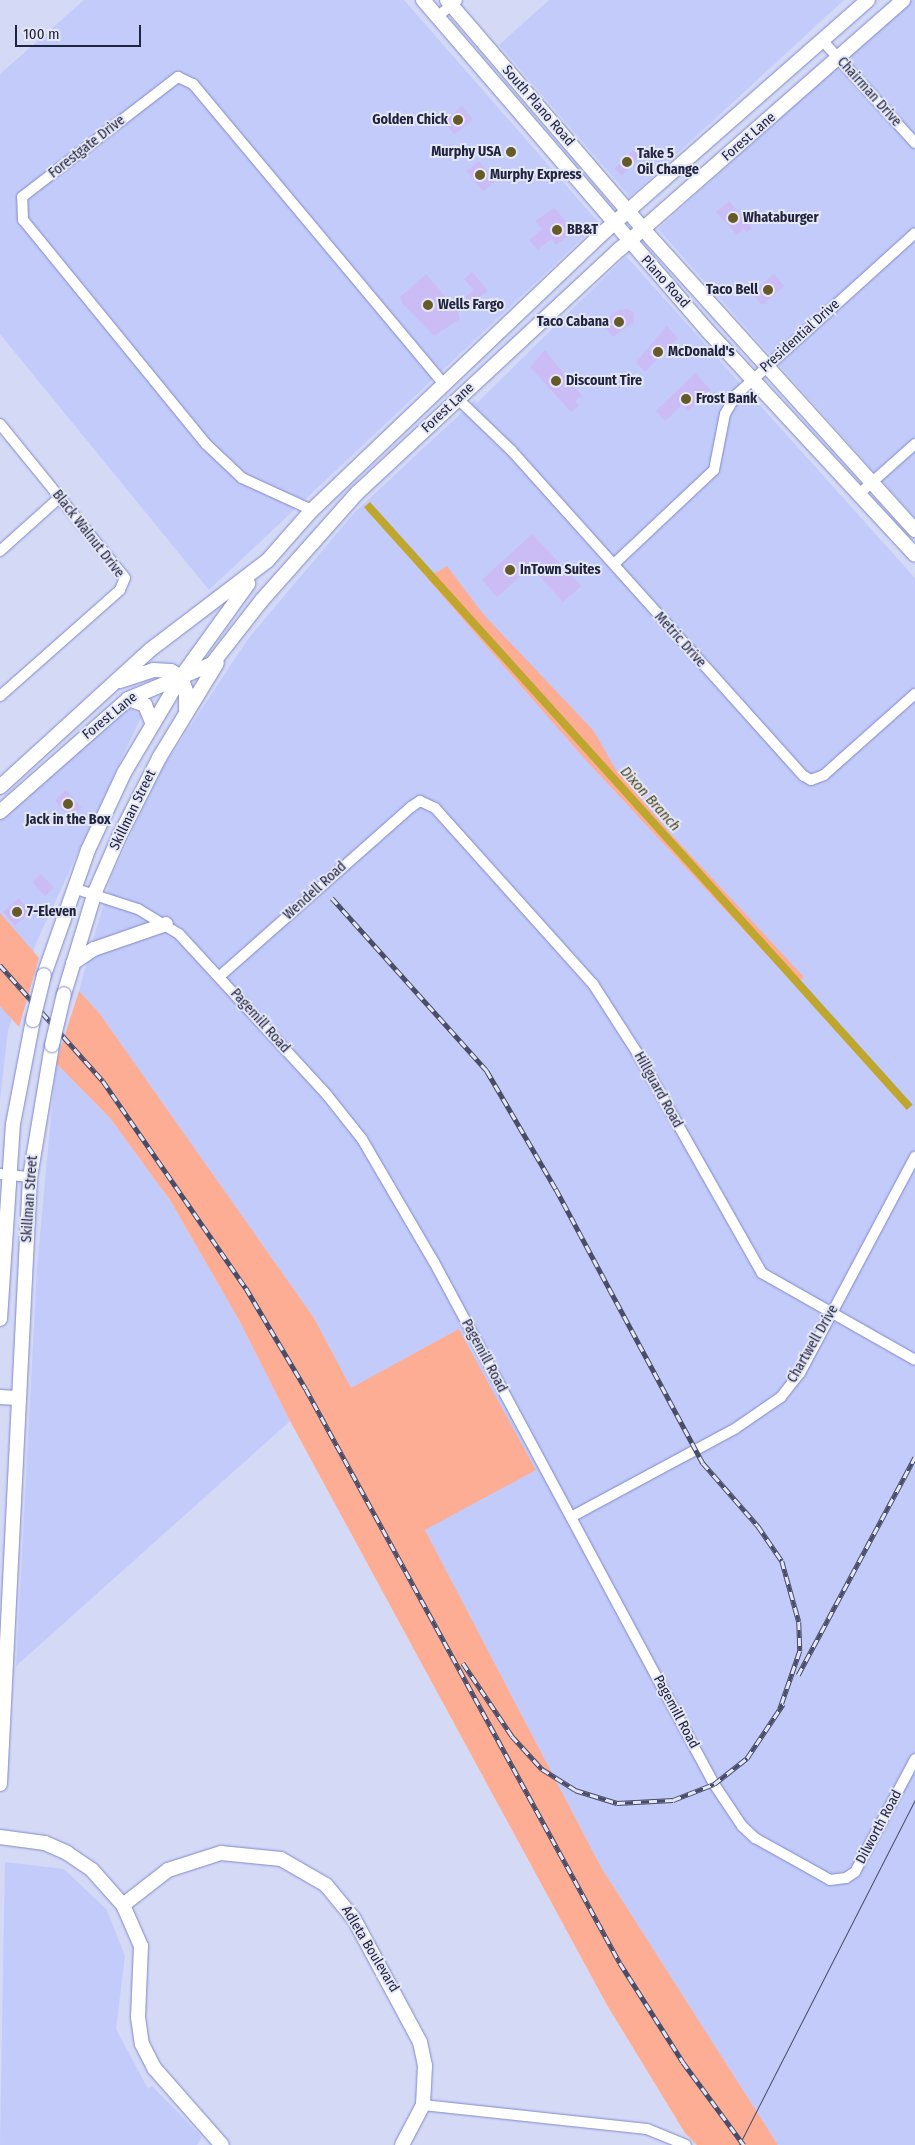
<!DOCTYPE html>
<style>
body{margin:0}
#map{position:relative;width:915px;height:2145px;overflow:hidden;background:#d4d9f6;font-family:"Fira Sans Condensed",sans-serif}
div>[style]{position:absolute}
.built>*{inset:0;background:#c3cbfa}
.green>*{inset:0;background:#fead95}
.water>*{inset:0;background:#bfa62e;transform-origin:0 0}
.building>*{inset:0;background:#cbbcf5;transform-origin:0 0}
.roads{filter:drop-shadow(0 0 1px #7f89cb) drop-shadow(0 0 1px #7f89cb)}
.street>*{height:10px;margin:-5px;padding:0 5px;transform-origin:5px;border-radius:5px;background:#fff}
.secondary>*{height:14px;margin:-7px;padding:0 7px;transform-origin:7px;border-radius:7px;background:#fff}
.tram>*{height:1px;margin:-0.5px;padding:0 0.5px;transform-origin:0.5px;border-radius:0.5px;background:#494d68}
.rail>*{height:4.5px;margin-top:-2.25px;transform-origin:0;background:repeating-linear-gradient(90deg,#e4e7f6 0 8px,#494d68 0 16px);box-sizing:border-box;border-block:1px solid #494d68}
.bridges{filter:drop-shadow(0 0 1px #7f89cb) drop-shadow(0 0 1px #7f89cb)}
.secondary-bridge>*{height:14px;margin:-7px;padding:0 7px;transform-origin:7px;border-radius:7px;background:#fff}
.dots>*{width:14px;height:14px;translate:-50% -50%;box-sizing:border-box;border:2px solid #e4e7f6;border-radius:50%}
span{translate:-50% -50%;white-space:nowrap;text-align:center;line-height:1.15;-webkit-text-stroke:4px #e4e7f6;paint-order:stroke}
.street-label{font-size:14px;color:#21243f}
.poi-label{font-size:14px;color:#21243f;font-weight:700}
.right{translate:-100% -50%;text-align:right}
.left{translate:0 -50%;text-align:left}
.water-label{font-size:15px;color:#4e4415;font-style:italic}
.scale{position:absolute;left:15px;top:25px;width:126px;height:22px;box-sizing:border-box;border:2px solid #21243f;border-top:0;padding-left:6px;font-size:15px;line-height:18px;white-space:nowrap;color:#21243f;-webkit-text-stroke:4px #e4e7f6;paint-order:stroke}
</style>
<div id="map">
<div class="built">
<i style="clip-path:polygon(84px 0,404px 0,599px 223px,209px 590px,0 334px,0 74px)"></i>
<i style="clip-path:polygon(549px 0,844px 0,630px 197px,499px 45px)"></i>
<i style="clip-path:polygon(908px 0,915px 0,915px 518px,658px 229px)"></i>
<i style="clip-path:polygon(626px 256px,915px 578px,915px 2145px,778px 2145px,601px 1867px,314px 1318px,100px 1014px,79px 991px,110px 880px,159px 773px,248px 639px,354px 513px,475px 400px,477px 403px)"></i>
<i style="clip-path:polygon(126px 706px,142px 715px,36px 943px,8px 1031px,0 1099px,0 819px)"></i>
<i style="clip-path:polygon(56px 1063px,110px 1118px,170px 1200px,239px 1320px,290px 1421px,16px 1666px,37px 1268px)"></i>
<i style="clip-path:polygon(5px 1862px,64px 1869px,107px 1910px,125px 1956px,116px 2029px,148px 2089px,152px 2086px,202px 2137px,197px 2145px,0 2145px)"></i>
</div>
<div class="green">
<i style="clip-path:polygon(447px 566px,484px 615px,593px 730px,615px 768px,669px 832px,804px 977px,795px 985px,583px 757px,427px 578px)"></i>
<i style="clip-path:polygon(0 913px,39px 958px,19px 1027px,0 1006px)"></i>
<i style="clip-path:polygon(79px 991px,100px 1014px,314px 1318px,351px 1388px,459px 1329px,536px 1470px,425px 1530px,601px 1867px,778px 2145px,697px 2145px,685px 2133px,607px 2005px,290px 1421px,239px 1320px,170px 1200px,110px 1118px,56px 1063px)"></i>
</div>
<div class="water">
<i style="left:370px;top:502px;width:811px;height:8px;rotate:48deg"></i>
</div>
<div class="building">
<i style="left:462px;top:106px;width:17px;height:24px;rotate:50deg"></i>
<i style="left:633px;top:150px;width:10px;height:26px;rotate:45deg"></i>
<i style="left:479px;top:161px;width:26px;height:16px;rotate:51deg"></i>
<i style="clip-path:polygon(729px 201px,752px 228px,747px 232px,744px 229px,737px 235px,716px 212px)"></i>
<i style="clip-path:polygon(554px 208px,575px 231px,556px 245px,551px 239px,538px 250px,529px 240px,542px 229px,535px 221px)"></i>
<i style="clip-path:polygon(472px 272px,488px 291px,458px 312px,460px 319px,434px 336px,403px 304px,400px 297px,426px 274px,454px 307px,474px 290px,464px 279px)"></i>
<i style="left:774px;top:274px;width:16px;height:29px;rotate:50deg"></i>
<i style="clip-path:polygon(628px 309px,634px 313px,633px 323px,613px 337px,602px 324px,618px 310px)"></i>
<i style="clip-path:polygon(667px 326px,678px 338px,645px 372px,636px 362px)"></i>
<i style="clip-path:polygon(545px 350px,582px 396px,575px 401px,579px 406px,571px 412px,530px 367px)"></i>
<i style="clip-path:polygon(695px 373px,711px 390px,688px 411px,682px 405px,665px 421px,656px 411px)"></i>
<i style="clip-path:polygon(532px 534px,581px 586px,563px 602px,531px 567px,497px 597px,482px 580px)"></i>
<i style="clip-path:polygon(66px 790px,82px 808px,69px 819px,55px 800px)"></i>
<i style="left:41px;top:874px;width:19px;height:12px;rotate:47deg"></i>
<i style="left:19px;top:898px;width:18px;height:21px;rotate:49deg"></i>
</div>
<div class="roads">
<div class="street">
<i style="left:437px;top:17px;width:26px;rotate:-40deg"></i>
<i style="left:822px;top:40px;width:139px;rotate:47.9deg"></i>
<i style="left:458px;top:399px;width:74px;rotate:43.9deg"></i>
<i style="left:511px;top:450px;width:438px;rotate:48.1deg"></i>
<i style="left:804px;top:776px;width:8px;rotate:30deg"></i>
<i style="left:811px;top:780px;width:14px;rotate:-21deg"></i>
<i style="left:824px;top:775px;width:122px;rotate:-41.7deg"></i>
<i style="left:0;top:424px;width:198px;rotate:50.9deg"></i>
<i style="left:125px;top:578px;width:13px;rotate:113deg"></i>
<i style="left:120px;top:590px;width:160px;rotate:138.5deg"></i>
<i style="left:860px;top:493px;width:74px;rotate:-41.7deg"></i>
<i style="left:312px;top:510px;width:77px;rotate:-155.4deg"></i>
<i style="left:242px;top:478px;width:50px;rotate:-136.6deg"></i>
<i style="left:206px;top:444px;width:289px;rotate:-129.2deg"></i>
<i style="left:23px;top:220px;width:23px;rotate:-92deg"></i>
<i style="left:22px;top:197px;width:197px;rotate:-37.6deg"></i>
<i style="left:178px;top:77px;width:17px;rotate:25deg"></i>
<i style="left:193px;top:84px;width:391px;rotate:50.1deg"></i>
<i style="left:0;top:551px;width:79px;rotate:-41.9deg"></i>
<i style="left:614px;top:564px;width:137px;rotate:-43.2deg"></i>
<i style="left:714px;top:470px;width:57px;rotate:-78.9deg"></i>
<i style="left:725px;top:414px;width:22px;rotate:-60deg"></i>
<i style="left:736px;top:395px;width:241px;rotate:-42.1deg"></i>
<i style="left:73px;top:888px;width:68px;rotate:17.9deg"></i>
<i style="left:138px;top:909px;width:48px;rotate:31.4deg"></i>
<i style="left:179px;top:934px;width:219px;rotate:47.4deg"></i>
<i style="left:327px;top:1095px;width:56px;rotate:51.5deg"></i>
<i style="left:362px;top:1139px;width:143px;rotate:59.7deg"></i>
<i style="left:434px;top:1262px;width:592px;rotate:61.79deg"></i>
<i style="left:714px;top:1784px;width:50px;rotate:56.3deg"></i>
<i style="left:742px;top:1826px;width:18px;rotate:43deg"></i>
<i style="left:755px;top:1838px;width:86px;rotate:29.2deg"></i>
<i style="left:830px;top:1880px;width:16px;rotate:-7deg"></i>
<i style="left:846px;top:1878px;width:11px;rotate:-34deg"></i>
<i style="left:855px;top:1872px;width:128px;rotate:-62deg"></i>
<i style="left:220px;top:976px;width:255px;rotate:-41.5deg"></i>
<i style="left:411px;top:807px;width:11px;rotate:-34deg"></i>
<i style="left:420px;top:801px;width:17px;rotate:25deg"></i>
<i style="left:435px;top:808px;width:237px;rotate:48.1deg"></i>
<i style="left:593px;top:984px;width:83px;rotate:57.3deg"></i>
<i style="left:638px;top:1054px;width:252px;rotate:60.5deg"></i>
<i style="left:762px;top:1273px;width:176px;rotate:29.6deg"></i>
<i style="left:0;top:1174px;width:30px;rotate:6deg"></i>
<i style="left:571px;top:1517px;width:187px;rotate:-28.3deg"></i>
<i style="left:736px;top:1428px;width:55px;rotate:-34.6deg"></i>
<i style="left:781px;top:1397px;width:31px;rotate:-52deg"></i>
<i style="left:800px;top:1373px;width:245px;rotate:-62deg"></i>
<i style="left:423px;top:2105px;width:225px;rotate:6.1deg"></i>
<i style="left:647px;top:2129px;width:42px;rotate:22.3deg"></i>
</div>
<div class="secondary">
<i style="left:423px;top:0;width:433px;rotate:49.3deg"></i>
<i style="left:705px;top:328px;width:309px;rotate:47.2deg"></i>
<i style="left:447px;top:0;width:313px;rotate:49.4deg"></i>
<i style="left:651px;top:238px;width:394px;rotate:47.9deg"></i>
<i style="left:120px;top:681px;width:35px;rotate:-18deg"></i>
<i style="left:153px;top:670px;width:18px;rotate:3deg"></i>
<i style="left:171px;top:671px;width:12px;rotate:31deg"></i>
<i style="left:181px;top:677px;width:15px;rotate:70deg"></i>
<i style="left:186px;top:691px;width:19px;rotate:90deg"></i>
<i style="left:128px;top:699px;width:18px;rotate:19deg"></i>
<i style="left:145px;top:705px;width:18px;rotate:68deg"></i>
<i style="left:0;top:787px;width:203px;rotate:-42.4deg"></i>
<i style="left:150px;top:650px;width:148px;rotate:-37.3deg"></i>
<i style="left:268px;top:560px;width:67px;rotate:-48.7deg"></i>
<i style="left:312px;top:510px;width:405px;rotate:-43.6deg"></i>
<i style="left:605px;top:231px;width:350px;rotate:-41.3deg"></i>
<i style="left:0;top:812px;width:171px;rotate:-41.4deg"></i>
<i style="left:128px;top:699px;width:91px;rotate:-22.6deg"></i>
<i style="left:212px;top:664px;width:81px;rotate:-52deg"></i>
<i style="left:262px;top:600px;width:143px;rotate:-48.4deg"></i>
<i style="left:357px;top:493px;width:359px;rotate:-42.9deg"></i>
<i style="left:620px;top:249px;width:377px;rotate:-41.3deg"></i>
<i style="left:73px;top:963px;width:25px;rotate:-34deg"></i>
<i style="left:94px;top:949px;width:76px;rotate:-19.1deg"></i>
<i style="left:44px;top:975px;width:133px;rotate:-70.6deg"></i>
<i style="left:88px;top:850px;width:85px;rotate:-64.9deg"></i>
<i style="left:124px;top:773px;width:112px;rotate:-59.3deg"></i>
<i style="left:181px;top:677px;width:115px;rotate:-54.2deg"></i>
<i style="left:64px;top:994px;width:107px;rotate:-73.1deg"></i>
<i style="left:95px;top:892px;width:60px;rotate:-66.4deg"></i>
<i style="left:119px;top:837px;width:89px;rotate:-63.1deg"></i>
<i style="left:159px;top:758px;width:111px;rotate:-58.6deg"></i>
<i style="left:0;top:1319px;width:195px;rotate:-86.2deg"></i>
<i style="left:13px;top:1124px;width:106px;rotate:-79.1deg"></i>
<i style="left:0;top:1397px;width:18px;rotate:3deg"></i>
<i style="left:0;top:1784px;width:608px;rotate:-87.17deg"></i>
<i style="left:30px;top:1177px;width:134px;rotate:-80.5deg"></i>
<i style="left:0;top:1837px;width:45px;rotate:7.6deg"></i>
<i style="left:45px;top:1843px;width:24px;rotate:24deg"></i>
<i style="left:67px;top:1853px;width:30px;rotate:34deg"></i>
<i style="left:92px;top:1870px;width:47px;rotate:48.5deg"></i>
<i style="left:123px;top:1905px;width:45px;rotate:66.3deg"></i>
<i style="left:141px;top:1946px;width:71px;rotate:92.4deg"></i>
<i style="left:138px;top:2017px;width:27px;rotate:82deg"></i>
<i style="left:142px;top:2044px;width:28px;rotate:63deg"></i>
<i style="left:155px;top:2069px;width:101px;rotate:48.6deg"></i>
<i style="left:123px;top:1905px;width:57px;rotate:-37.9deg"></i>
<i style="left:168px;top:1870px;width:56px;rotate:-17.8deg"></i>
<i style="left:221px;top:1853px;width:60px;rotate:5.7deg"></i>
<i style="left:281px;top:1859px;width:52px;rotate:30deg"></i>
<i style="left:326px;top:1885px;width:44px;rotate:50.5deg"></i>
<i style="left:354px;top:1919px;width:140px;rotate:61.8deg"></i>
<i style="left:420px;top:2042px;width:25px;rotate:78deg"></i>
<i style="left:425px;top:2066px;width:39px;rotate:93deg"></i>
<i style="left:423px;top:2105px;width:45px;rotate:117.7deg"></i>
</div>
</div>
<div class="tram">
<i style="left:739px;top:2145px;width:388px;rotate:-63deg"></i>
</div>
<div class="rail">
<i style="left:332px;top:898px;width:232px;rotate:48.1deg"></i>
<i style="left:487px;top:1071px;width:137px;rotate:59.7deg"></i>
<i style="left:556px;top:1189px;width:311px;rotate:61.8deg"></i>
<i style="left:703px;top:1463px;width:84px;rotate:48.9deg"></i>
<i style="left:758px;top:1526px;width:42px;rotate:55.6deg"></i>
<i style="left:782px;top:1561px;width:63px;rotate:74.4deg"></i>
<i style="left:799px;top:1622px;width:29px;rotate:88deg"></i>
<i style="left:800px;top:1651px;width:61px;rotate:109deg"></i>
<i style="left:0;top:965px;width:155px;rotate:48.4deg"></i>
<i style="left:103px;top:1081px;width:252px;rotate:55.4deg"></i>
<i style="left:246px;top:1288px;width:117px;rotate:59.3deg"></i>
<i style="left:306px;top:1389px;width:654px;rotate:61.32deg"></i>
<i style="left:620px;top:1963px;width:117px;rotate:57.5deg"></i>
<i style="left:683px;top:2062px;width:103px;rotate:53.7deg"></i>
<i style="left:463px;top:1663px;width:88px;rotate:56.1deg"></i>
<i style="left:512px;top:1736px;width:45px;rotate:47.7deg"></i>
<i style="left:542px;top:1769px;width:39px;rotate:32deg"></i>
<i style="left:575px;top:1790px;width:44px;rotate:17.2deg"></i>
<i style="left:617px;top:1803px;width:56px;rotate:-3.1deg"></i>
<i style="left:673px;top:1800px;width:44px;rotate:-21.3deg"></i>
<i style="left:714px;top:1784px;width:42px;rotate:-38.2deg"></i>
<i style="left:747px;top:1758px;width:65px;rotate:-56.3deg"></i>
<i style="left:798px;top:1675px;width:247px;rotate:-61.8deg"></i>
</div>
<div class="bridges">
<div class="secondary-bridge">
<i style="left:33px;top:1020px;width:46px;rotate:-76.3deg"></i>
<i style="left:52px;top:1045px;width:52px;rotate:-76.8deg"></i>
</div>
</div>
<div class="dots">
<i style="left:458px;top:120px;background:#665a27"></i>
<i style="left:511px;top:152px;background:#665a27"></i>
<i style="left:627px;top:162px;background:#665a27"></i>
<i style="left:480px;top:175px;background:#665a27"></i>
<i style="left:733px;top:218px;background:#665a27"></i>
<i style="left:557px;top:230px;background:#665a27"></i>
<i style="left:768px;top:290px;background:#665a27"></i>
<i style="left:428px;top:305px;background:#665a27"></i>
<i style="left:619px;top:322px;background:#665a27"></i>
<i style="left:658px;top:352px;background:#665a27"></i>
<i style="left:556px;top:381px;background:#665a27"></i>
<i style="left:686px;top:399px;background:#665a27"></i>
<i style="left:510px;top:570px;background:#665a27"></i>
<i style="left:68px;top:804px;background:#665a27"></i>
<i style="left:17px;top:912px;background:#665a27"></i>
</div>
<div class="street-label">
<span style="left:869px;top:92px;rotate:48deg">Chairman Drive</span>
<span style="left:538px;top:106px;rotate:49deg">South Plano Road</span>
<span style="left:749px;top:137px;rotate:-41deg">Forest Lane</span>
<span style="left:87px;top:147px;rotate:-38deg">Forestgate Drive</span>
<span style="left:665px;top:282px;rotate:48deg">Plano Road</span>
<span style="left:800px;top:336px;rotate:-42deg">Presidential Drive</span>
<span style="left:448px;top:408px;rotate:-43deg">Forest Lane</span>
<span style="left:88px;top:534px;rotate:52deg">Black Walnut Drive</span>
<span style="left:680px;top:640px;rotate:48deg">Metric Drive</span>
<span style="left:110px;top:716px;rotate:-39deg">Forest Lane</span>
<span style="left:133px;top:810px;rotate:-64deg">Skillman Street</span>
<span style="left:315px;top:891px;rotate:-42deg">Wendell Road</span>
<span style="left:260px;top:1021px;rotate:48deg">Pagemill Road</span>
<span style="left:658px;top:1090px;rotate:61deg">Hillguard Road</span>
<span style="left:30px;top:1199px;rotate:-86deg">Skillman Street</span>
<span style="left:813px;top:1344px;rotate:-60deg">Chartwell Drive</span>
<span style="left:484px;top:1356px;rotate:62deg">Pagemill Road</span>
<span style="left:676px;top:1712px;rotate:62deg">Pagemill Road</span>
<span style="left:879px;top:1827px;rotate:-62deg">Dilworth Road</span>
<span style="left:370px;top:1949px;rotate:59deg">Adleta Boulevard</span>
</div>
<div class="poi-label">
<span class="right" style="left:448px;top:120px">Golden Chick</span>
<span class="right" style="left:501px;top:152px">Murphy USA</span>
<span class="left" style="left:637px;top:162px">Take 5<br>Oil Change</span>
<span class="left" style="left:490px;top:175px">Murphy Express</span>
<span class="left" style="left:743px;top:218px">Whataburger</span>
<span class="left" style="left:567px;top:230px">BB&amp;T</span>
<span class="right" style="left:758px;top:290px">Taco Bell</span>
<span class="left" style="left:438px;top:305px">Wells Fargo</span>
<span class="right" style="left:609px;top:322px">Taco Cabana</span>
<span class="left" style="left:668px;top:352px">McDonald's</span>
<span class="left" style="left:566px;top:381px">Discount Tire</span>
<span class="left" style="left:696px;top:399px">Frost Bank</span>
<span class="left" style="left:520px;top:570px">InTown Suites</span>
<span style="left:68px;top:820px">Jack in the Box</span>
<span class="left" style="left:27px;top:912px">7-Eleven</span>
</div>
<div class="water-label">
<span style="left:650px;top:799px;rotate:48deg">Dixon Branch</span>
</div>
<div class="scale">100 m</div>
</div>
